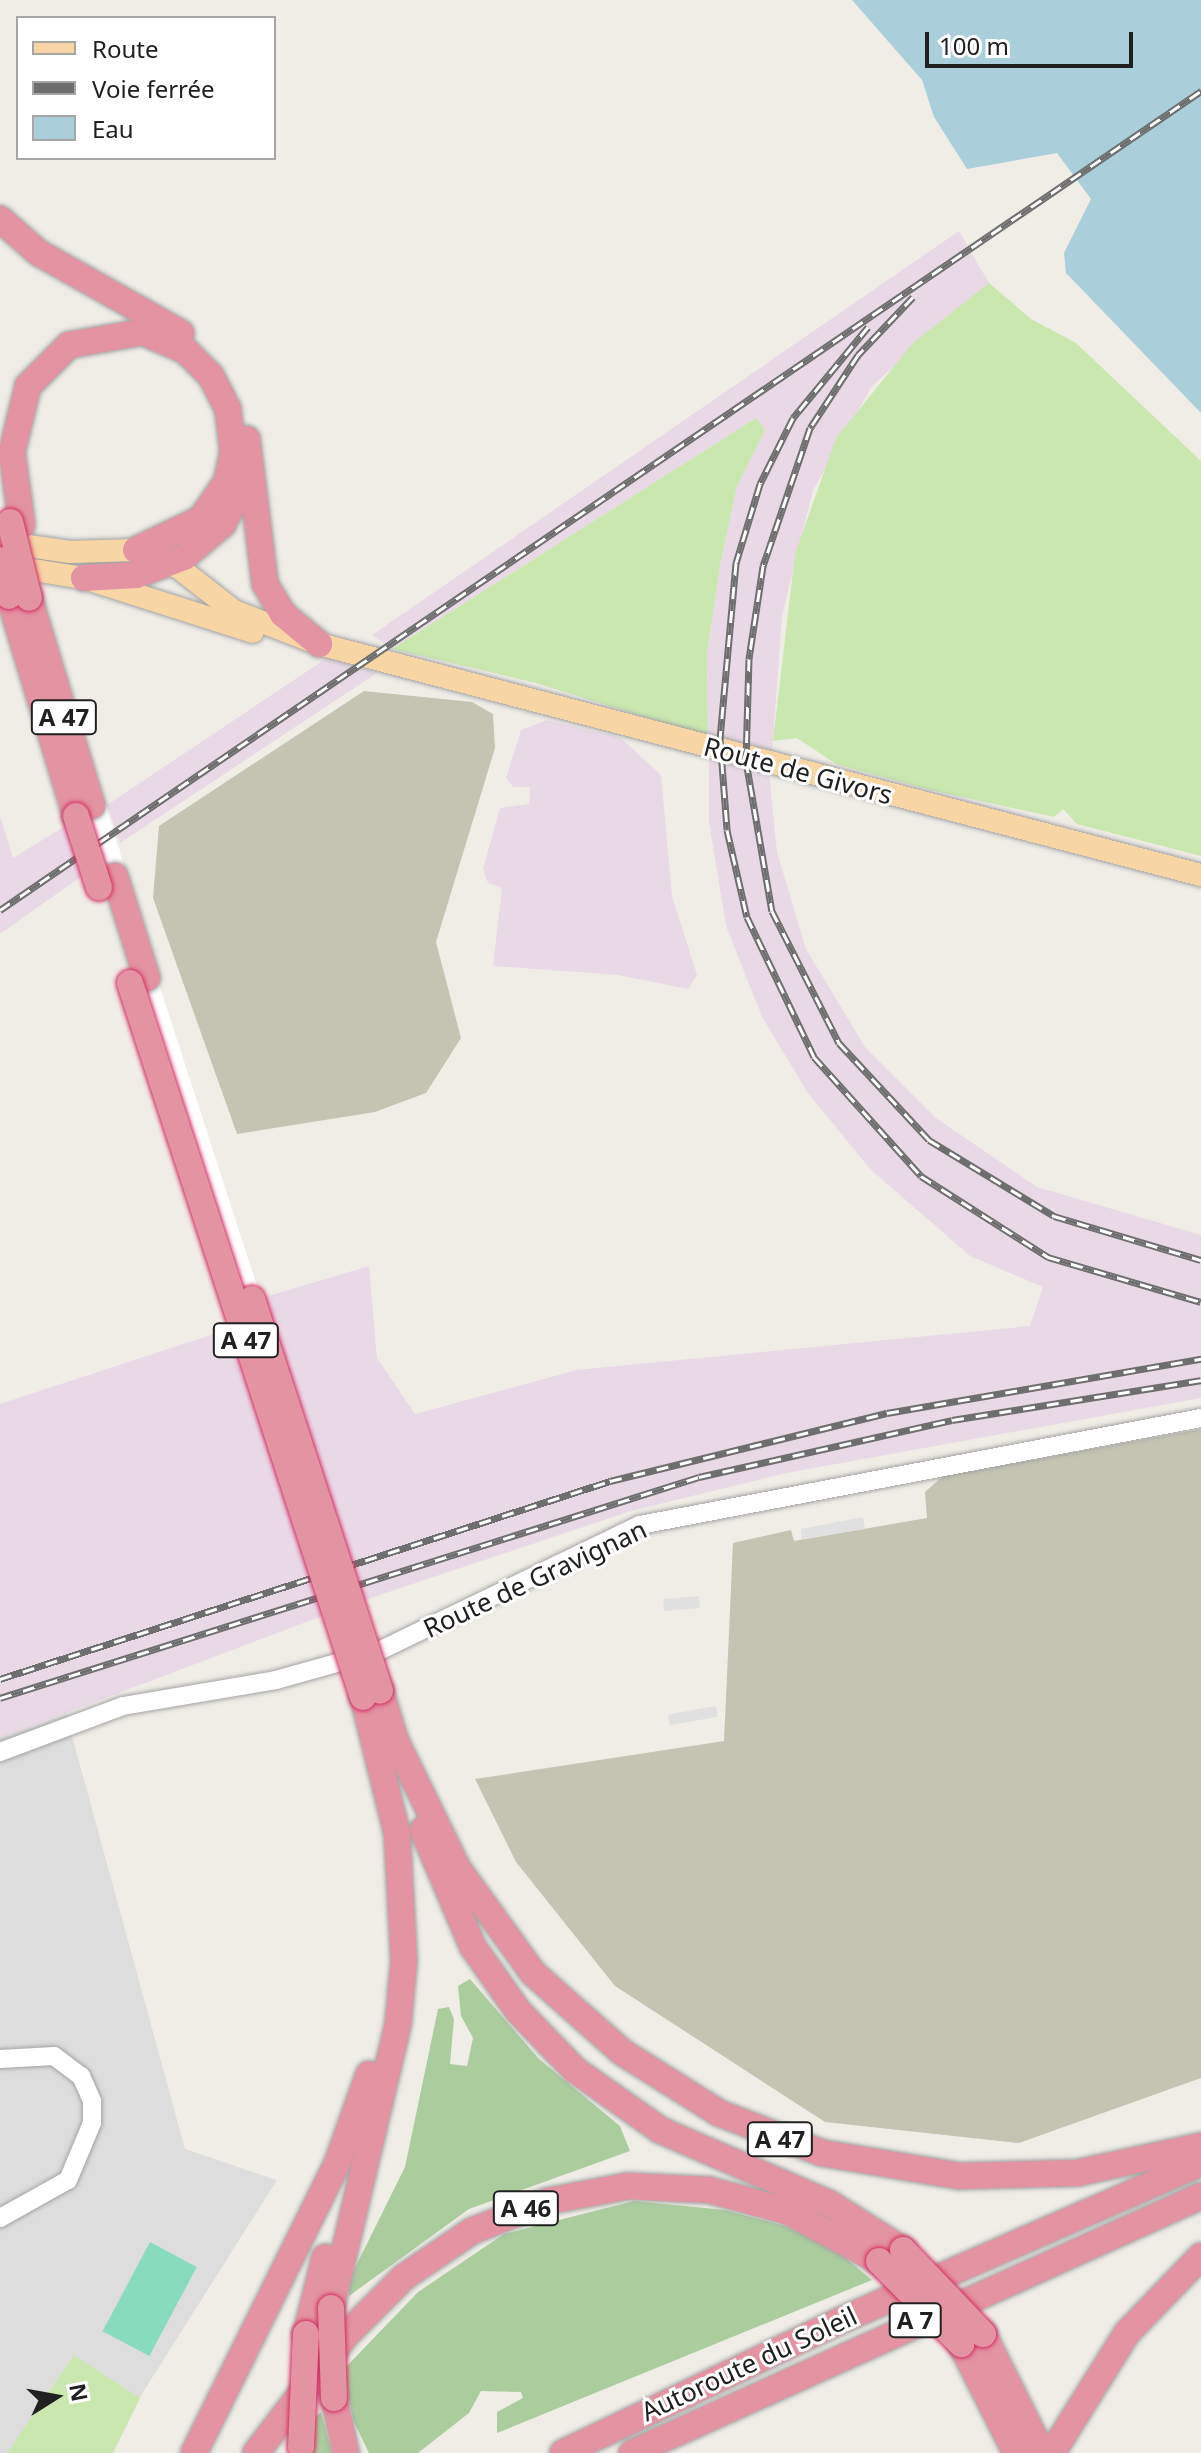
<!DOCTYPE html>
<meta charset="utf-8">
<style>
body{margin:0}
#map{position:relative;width:1201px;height:2453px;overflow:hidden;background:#f0ede7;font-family:"Noto Sans",sans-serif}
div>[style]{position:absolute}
.residential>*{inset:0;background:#dedddd}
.industrial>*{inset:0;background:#e9d9e6}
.construction>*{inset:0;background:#c4c4b3}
.grass>*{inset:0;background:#cae7b0}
.forest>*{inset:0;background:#abcd9e}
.pitch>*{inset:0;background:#89dbbd;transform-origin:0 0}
.parking>*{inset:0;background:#e0e0e0;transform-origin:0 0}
.water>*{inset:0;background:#aacfdb}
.pier>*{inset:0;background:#fff}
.roads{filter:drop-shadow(0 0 2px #a4a4a4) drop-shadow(0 0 2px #a4a4a4)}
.minor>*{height:18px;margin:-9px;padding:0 9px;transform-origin:9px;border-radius:9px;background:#fff}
.major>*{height:22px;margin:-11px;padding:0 11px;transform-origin:11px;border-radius:11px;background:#f7d5a5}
.highway>*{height:26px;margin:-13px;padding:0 13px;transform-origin:13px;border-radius:13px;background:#e393a1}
.rail>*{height:7px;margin-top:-3.5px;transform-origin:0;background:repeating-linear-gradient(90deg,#fff 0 12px,#6e6e6e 0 24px);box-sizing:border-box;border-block:2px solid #6e6e6e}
.bridges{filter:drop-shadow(0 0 2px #d32f65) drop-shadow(0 0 2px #d32f65)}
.highway-bridge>*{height:26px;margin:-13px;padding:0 13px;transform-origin:13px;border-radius:13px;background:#e393a1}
span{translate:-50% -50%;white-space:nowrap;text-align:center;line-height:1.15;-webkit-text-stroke:6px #fff;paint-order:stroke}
.shield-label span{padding:2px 6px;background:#fff;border:2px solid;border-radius:6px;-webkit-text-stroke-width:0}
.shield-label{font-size:24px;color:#202020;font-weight:700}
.street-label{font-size:26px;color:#202020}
.legend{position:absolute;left:16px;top:16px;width:260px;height:144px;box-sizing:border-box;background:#fff;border:2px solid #a6a6a6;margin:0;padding:10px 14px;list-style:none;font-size:24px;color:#202020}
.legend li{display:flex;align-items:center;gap:16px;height:40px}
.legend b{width:40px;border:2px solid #a6a6a6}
.north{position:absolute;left:16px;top:2357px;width:80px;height:80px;-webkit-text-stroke:6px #fff;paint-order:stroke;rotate:79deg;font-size:22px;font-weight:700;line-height:32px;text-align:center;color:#202020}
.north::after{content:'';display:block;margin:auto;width:28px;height:36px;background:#202020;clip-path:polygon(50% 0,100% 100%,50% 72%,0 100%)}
.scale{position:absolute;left:925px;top:32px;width:208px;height:36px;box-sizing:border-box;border:4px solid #202020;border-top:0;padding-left:10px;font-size:24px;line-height:28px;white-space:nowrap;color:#202020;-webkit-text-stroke:6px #fff;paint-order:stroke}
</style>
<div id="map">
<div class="residential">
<i style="clip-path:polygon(66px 1714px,185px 2149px,277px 2180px,140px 2397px,113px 2453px,0 2453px,0 1738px)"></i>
</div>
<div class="industrial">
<i style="clip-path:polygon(959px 231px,989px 283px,872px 386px,813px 490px,782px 616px,772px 754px,708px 737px,707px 655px,720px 566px,737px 486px,765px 430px,756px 418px,392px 649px,372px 635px)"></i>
<i style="clip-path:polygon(327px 658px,377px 673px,120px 843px,107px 805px)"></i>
<i style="clip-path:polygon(547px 720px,621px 738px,661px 775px,672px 896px,697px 975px,688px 989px,618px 975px,493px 966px,502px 888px,488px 883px,483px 869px,500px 808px,529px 804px,530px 787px,513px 787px,506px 778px,521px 730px)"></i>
<i style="clip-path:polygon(709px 760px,769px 772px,777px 852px,806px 949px,865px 1047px,936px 1118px,1037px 1187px,1201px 1235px,1201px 1398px,786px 1473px,631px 1511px,362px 1601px,262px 1298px,369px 1266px,377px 1358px,415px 1414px,577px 1370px,1030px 1326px,1043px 1287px,970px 1256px,870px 1169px,808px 1093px,762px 1017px,726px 926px,709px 822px)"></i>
<i style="clip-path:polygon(0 816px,13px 858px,65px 826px,82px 876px,0 934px)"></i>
<i style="clip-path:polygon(232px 1328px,325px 1615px,0 1738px,0 1404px)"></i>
</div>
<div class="construction">
<i style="clip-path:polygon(364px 691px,472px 702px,493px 714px,495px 748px,436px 942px,461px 1038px,426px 1093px,375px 1112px,237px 1134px,153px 898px,159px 826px)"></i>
<i style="clip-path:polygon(1201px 1429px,1201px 2078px,1019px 2143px,825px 2122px,615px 1986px,516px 1862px,475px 1779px,724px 1741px,733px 1543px,791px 1530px,794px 1541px,927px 1518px,925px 1492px,943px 1476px)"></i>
</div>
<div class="grass">
<i style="clip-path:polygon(989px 283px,1031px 319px,1076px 343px,1201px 461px,1201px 856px,1077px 824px,1063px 809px,1054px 817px,930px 790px,836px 764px,797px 738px,773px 741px,795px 554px,836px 438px,913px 343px)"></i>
<i style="clip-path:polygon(756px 418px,765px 430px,737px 486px,720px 566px,707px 655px,708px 737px,536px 683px,392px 649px)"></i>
<i style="clip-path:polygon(74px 2355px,140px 2398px,113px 2453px,7px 2453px)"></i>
</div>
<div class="forest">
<i style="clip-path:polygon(470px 1979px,539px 2059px,620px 2126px,630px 2151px,469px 2209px,349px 2296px,349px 2280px,405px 2167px,438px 2009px,449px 2007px,454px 2019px,450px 2064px,467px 2066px,473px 2038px,461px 2016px,458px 1986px)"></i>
<i style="clip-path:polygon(634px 2201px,725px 2210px,785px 2226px,836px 2250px,872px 2280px,497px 2433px,497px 2412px,523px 2398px,521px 2392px,481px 2391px,469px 2413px,418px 2453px,369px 2453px,353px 2420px,344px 2369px,418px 2292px,504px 2234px)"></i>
<i style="clip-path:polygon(321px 2412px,332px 2453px,311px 2453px,308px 2424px)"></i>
</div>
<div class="pitch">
<i style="left:150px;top:2242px;width:53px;height:101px;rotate:28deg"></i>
</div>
<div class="parking">
<i style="clip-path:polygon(863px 1517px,865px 1529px,802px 1539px,801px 1529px)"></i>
<i style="left:699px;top:1596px;width:12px;height:36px;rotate:85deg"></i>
<i style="left:716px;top:1706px;width:11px;height:49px;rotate:80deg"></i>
</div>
<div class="water">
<i style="clip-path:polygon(852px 0,1201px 0,1201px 413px,1066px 273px,1064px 253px,1091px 199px,1057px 153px,967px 169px,934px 117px,922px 80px)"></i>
</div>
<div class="pier">
<i style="clip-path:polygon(104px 800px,125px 869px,89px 894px,65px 823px)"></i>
<i style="clip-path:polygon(156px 975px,388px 1689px,122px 986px)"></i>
</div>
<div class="roads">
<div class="minor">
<i style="left:0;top:1752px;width:131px;rotate:-20.5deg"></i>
<i style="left:123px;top:1706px;width:155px;rotate:-9.6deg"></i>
<i style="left:276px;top:1680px;width:107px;rotate:-15.7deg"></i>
<i style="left:379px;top:1651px;width:290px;rotate:-25.8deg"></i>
<i style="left:640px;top:1525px;width:571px;rotate:-10.8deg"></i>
<i style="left:0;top:2059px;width:54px;rotate:-3.2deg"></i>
<i style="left:54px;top:2056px;width:34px;rotate:37deg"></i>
<i style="left:81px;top:2076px;width:27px;rotate:66deg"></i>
<i style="left:92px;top:2101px;width:22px;rotate:90deg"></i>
<i style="left:92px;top:2123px;width:62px;rotate:112.8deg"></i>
<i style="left:68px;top:2180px;width:78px;rotate:150.8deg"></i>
</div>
<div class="major">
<i style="left:0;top:542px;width:71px;rotate:8.1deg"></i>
<i style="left:70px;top:552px;width:66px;rotate:-1.7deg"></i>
<i style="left:136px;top:550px;width:47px;rotate:22.7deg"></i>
<i style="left:179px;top:568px;width:70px;rotate:38deg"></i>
<i style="left:234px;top:611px;width:91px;rotate:21.2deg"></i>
<i style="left:319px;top:644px;width:912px;rotate:14.68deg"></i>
<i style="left:9px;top:566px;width:76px;rotate:9.1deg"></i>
<i style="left:84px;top:578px;width:177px;rotate:17.7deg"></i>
</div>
<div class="highway">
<i style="left:0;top:219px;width:52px;rotate:41.1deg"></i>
<i style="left:39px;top:253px;width:163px;rotate:29.4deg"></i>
<i style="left:247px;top:439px;width:146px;rotate:82.9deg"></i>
<i style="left:265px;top:584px;width:35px;rotate:59deg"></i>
<i style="left:283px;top:614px;width:47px;rotate:39.8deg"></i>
<i style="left:22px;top:525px;width:74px;rotate:-97.8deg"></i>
<i style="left:12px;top:452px;width:68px;rotate:-76.4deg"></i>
<i style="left:28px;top:386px;width:58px;rotate:-45deg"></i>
<i style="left:69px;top:345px;width:75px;rotate:-10deg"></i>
<i style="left:143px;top:332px;width:47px;rotate:23.8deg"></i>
<i style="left:186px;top:351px;width:35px;rotate:45deg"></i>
<i style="left:211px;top:376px;width:37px;rotate:63deg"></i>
<i style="left:228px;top:409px;width:43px;rotate:83.4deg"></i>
<i style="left:233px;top:452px;width:30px;rotate:102deg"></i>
<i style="left:227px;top:481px;width:46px;rotate:124.4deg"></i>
<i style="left:201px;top:519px;width:72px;rotate:154.5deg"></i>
<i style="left:84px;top:578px;width:52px;rotate:-3.3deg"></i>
<i style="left:136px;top:575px;width:51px;rotate:-20.6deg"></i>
<i style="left:184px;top:557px;width:51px;rotate:-40.2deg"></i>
<i style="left:223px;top:524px;width:41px;rotate:-64.1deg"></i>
<i style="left:9px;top:596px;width:230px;rotate:73.1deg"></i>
<i style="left:29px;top:598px;width:217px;rotate:73.1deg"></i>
<i style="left:115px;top:876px;width:107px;rotate:72.6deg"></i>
<i style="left:380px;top:1691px;width:70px;rotate:72.6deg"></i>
<i style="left:396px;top:1742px;width:141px;rotate:64deg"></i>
<i style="left:458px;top:1869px;width:128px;rotate:54.2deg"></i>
<i style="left:533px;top:1973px;width:119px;rotate:41.6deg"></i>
<i style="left:622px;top:2052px;width:115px;rotate:32.2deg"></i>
<i style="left:719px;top:2113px;width:110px;rotate:21.2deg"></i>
<i style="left:822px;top:2153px;width:140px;rotate:9.5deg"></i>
<i style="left:960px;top:2176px;width:117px;rotate:-1.5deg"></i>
<i style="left:1077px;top:2173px;width:127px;rotate:-12.3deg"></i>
<i style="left:423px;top:1830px;width:127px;rotate:66.9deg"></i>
<i style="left:473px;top:1947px;width:78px;rotate:54.9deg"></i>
<i style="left:518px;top:2011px;width:82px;rotate:46deg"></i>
<i style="left:575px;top:2070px;width:104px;rotate:35.2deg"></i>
<i style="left:660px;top:2130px;width:185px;rotate:23.5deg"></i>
<i style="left:830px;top:2204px;width:86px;rotate:32.2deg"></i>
<i style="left:331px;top:2308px;width:292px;rotate:-76.7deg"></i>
<i style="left:398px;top:2024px;width:63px;rotate:-84.6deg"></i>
<i style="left:404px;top:1961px;width:128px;rotate:-93.1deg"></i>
<i style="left:397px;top:1833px;width:140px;rotate:-104deg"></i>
<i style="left:306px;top:2334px;width:79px;rotate:-76.1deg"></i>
<i style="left:983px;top:2334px;width:133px;rotate:63.6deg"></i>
<i style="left:961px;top:2344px;width:122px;rotate:63.2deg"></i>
<i style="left:334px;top:2398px;width:56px;rotate:77.7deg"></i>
<i style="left:194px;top:2453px;width:326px;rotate:-63.7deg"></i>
<i style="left:338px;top:2161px;width:92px;rotate:-70.4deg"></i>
<i style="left:256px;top:2453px;width:148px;rotate:-52.7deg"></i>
<i style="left:346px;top:2335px;width:82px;rotate:-45deg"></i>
<i style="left:404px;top:2277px;width:82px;rotate:-34.1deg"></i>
<i style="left:472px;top:2231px;width:82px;rotate:-21.5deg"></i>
<i style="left:548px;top:2201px;width:81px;rotate:-10.6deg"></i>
<i style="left:628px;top:2186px;width:81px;rotate:2.8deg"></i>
<i style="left:709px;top:2190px;width:81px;rotate:15.1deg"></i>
<i style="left:787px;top:2211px;width:105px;rotate:28.5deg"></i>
<i style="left:563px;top:2453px;width:311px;rotate:-25.5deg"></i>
<i style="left:844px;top:2319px;width:390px;rotate:-23.6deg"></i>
<i style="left:632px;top:2453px;width:624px;rotate:-24.31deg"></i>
<i style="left:1052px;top:2453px;width:142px;rotate:-58deg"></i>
<i style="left:1127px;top:2333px;width:107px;rotate:-46.1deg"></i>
</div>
</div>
<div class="rail">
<i style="left:913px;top:297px;width:80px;rotate:133.5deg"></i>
<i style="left:858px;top:355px;width:87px;rotate:123.3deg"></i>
<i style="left:810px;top:428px;width:146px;rotate:108.8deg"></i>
<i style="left:763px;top:566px;width:94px;rotate:98.6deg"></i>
<i style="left:749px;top:659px;width:102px;rotate:91.7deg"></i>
<i style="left:746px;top:761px;width:152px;rotate:80.2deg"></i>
<i style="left:772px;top:911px;width:148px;rotate:63.1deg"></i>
<i style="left:839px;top:1043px;width:132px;rotate:47.1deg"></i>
<i style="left:929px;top:1140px;width:146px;rotate:31.3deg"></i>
<i style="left:1054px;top:1216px;width:153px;rotate:16.7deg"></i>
<i style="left:868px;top:327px;width:118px;rotate:129.5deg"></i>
<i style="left:793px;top:418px;width:74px;rotate:116.6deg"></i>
<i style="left:760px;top:484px;width:83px;rotate:106.9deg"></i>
<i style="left:736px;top:563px;width:176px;rotate:95.2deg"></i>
<i style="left:720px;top:738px;width:92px;rotate:85.6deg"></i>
<i style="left:727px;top:830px;width:89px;rotate:77.1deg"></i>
<i style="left:747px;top:917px;width:155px;rotate:64.4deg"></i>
<i style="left:814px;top:1057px;width:160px;rotate:48deg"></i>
<i style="left:921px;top:1176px;width:151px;rotate:32.5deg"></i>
<i style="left:1048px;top:1257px;width:159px;rotate:16.4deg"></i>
<i style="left:0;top:910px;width:1454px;rotate:-34.29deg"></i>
<i style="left:0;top:1679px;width:641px;rotate:-17.98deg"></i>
<i style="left:610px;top:1481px;width:285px;rotate:-13.8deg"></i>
<i style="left:887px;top:1413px;width:319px;rotate:-9.8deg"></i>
<i style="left:0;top:1698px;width:733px;rotate:-17.55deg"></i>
<i style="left:699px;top:1477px;width:259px;rotate:-12.7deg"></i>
<i style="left:952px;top:1420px;width:252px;rotate:-9.1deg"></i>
</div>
<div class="bridges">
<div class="highway-bridge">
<i style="left:10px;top:522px;width:78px;rotate:76deg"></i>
<i style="left:0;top:560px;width:37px;rotate:76deg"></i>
<i style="left:76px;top:816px;width:75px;rotate:72.1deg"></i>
<i style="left:130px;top:983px;width:751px;rotate:71.93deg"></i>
<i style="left:252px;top:1299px;width:412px;rotate:71.9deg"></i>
<i style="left:903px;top:2250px;width:116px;rotate:46.4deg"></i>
<i style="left:879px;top:2261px;width:117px;rotate:45.3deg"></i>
<i style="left:331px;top:2308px;width:90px;rotate:88.1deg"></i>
<i style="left:301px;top:2447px;width:113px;rotate:-87.5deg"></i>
</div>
</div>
<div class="shield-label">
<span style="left:64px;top:717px">A 47</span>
<span style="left:246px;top:1340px">A 47</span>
<span style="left:780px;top:2139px">A 47</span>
<span style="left:526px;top:2208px">A 46</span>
<span style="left:915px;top:2320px">A 7</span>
</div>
<div class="street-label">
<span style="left:798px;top:771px;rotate:15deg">Route de Givors</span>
<span style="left:535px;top:1579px;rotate:-25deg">Route de Gravignan</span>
<span style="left:749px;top:2364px;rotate:-25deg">Autoroute du Soleil</span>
</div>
<ul class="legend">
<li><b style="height:10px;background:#f7d5a5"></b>Route</li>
<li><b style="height:10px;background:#6e6e6e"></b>Voie ferrée</li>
<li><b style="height:22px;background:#aacfdb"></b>Eau</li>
</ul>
<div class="north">N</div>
<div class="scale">100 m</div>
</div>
